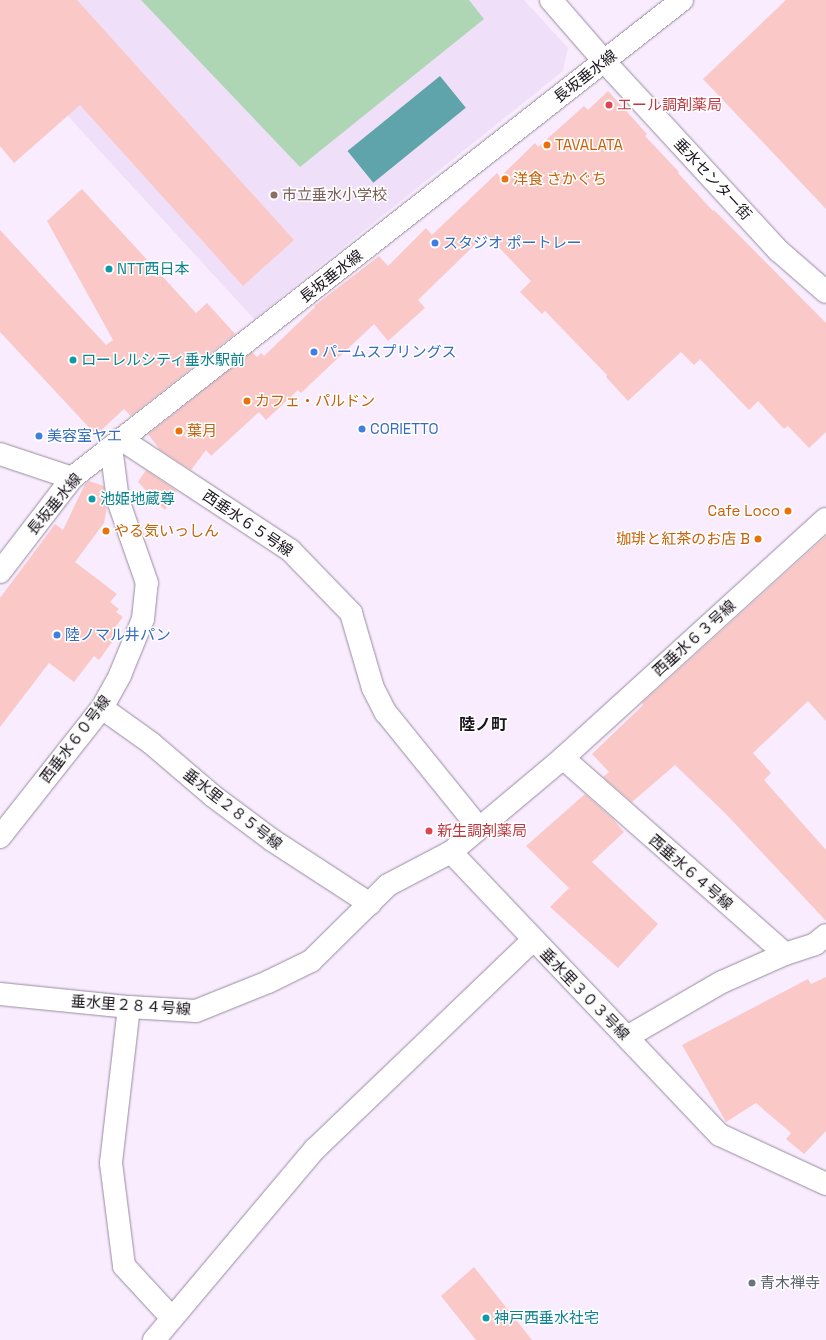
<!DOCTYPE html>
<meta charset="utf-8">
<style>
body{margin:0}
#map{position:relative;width:826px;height:1340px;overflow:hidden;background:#f9ecff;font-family:"Space Grotesk","Noto Sans JP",sans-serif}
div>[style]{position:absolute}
.built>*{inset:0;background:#f0dff8}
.green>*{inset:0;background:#aed6b4}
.water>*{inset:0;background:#5fa3ab;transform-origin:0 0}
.building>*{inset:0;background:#fac9c7}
.roads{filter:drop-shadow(0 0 1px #978b9c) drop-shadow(0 0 1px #978b9c)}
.minor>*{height:22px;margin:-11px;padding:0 11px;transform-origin:11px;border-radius:11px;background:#fff}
.major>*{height:22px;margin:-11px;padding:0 11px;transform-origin:11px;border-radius:11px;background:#fff}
.dots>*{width:11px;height:11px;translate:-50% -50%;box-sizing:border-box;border:2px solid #fff;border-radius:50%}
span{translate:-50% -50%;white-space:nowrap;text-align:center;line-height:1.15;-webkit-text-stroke:3px #fff;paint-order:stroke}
.street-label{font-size:15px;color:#1a151c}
.health-label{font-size:15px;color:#be3a42}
.left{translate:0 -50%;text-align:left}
.food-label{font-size:15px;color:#c56008}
.right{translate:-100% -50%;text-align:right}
.education-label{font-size:15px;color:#785e54}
.shop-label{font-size:15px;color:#366cbe}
.culture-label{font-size:15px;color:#0d838f}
.worship-label{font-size:15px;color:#5b616d}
.neighbourhood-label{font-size:16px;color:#1a151c;font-weight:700}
</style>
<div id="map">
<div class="built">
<i style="clip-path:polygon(0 0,524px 0,568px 48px,563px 71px,254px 319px,0 42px)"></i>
</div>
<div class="green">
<i style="clip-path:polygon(141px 0,469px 0,484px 19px,300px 167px)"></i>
</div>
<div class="water">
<i style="left:440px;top:76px;width:41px;height:119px;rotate:51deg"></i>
</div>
<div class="building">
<i style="clip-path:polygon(0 0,77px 0,294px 240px,243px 286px,80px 105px,14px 163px,0 146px)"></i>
<i style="clip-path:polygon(786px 0,826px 0,826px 209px,703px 79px)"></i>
<i style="clip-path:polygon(608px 91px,647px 134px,645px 136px,679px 172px,678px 173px,713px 211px,714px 210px,826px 323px,826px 432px,809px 448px,788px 426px,784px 429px,758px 401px,749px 410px,700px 359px,694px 365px,681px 352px,628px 401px,606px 377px,607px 375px,545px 311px,542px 314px,520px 292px,531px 281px,486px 234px,418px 300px,425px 308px,388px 341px,374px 324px,301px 393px,298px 390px,266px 420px,259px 412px,211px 456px,206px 450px,191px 470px,160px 450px,148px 434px,252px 352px,257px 357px,261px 353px,264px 356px,315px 307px,314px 306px,379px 256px,388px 266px,426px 228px,432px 235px,497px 173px,500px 177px,535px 143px,538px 147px,584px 106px,588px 110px)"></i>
<i style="clip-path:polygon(82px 189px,196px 313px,207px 303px,235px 334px,131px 416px,124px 409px,96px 435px,0 332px,0 230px,106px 345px,113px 340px,47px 221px)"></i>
<i style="clip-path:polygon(146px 470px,177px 491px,165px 510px,138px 482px)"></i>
<i style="clip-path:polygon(89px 481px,104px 486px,107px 507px,104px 523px,75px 562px,117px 594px,110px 602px,119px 609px,116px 612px,123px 617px,113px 630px,118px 634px,99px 660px,94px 656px,74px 682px,49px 663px,0 727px,0 598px,55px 524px,63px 530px,85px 484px)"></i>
<i style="clip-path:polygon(826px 536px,826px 721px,808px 701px,753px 753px,771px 773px,764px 780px,826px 850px,826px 921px,726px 814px,675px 765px,632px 802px,603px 777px,609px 772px,592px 754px,643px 705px,642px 703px)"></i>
<i style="clip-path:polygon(585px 794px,612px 818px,624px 832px,592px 862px,658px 924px,618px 968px,550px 907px,569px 888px,526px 846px)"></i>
<i style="clip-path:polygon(826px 977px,826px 1131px,804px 1154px,786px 1139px,791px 1133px,756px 1103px,726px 1122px,682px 1045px,808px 979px,811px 984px)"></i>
<i style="clip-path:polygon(474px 1267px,532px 1340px,476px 1340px,441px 1296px)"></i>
</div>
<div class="roads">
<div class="minor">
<i style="left:551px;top:0;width:81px;rotate:49deg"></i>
<i style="left:604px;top:61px;width:258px;rotate:47.4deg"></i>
<i style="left:779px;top:251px;width:62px;rotate:41.1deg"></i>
<i style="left:121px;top:439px;width:202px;rotate:33.3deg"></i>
<i style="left:290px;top:550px;width:88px;rotate:45.9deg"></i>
<i style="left:351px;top:613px;width:78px;rotate:73.7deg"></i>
<i style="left:373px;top:688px;width:28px;rotate:63deg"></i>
<i style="left:386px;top:713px;width:148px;rotate:51deg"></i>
<i style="left:0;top:454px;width:76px;rotate:18.4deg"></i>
<i style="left:72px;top:478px;width:775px;rotate:-38.08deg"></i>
<i style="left:102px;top:708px;width:60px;rotate:35.5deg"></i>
<i style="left:151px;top:743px;width:82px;rotate:40.5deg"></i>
<i style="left:213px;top:796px;width:74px;rotate:36.7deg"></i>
<i style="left:272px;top:840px;width:117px;rotate:33.1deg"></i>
<i style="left:563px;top:758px;width:296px;rotate:41.4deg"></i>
<i style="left:785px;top:954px;width:32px;rotate:-18deg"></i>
<i style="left:815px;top:944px;width:14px;rotate:-39deg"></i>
<i style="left:0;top:837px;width:164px;rotate:-51.7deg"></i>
<i style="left:102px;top:708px;width:38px;rotate:-61deg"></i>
<i style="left:120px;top:675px;width:61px;rotate:-67.7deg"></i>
<i style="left:143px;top:619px;width:36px;rotate:-84deg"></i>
<i style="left:147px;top:583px;width:88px;rotate:-109.3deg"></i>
<i style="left:118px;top:500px;width:53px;rotate:-97.5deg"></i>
<i style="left:451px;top:852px;width:390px;rotate:46.5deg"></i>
<i style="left:720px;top:1135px;width:117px;rotate:24.8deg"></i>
<i style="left:0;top:994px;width:130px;rotate:5.8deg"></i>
<i style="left:129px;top:1007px;width:67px;rotate:3.4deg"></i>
<i style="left:196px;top:1011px;width:78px;rotate:-21.9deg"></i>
<i style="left:268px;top:982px;width:48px;rotate:-26deg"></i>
<i style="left:311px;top:961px;width:108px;rotate:-44.6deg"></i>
<i style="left:388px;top:885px;width:71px;rotate:-27.6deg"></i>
<i style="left:451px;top:852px;width:146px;rotate:-40deg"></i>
<i style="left:563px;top:758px;width:355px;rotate:-42.3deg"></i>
<i style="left:129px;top:1007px;width:157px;rotate:96.6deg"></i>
<i style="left:111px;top:1163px;width:104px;rotate:82.8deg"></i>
<i style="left:124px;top:1266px;width:71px;rotate:47.3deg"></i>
<i style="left:627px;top:1037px;width:110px;rotate:-30.1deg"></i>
<i style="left:722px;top:982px;width:69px;rotate:-24deg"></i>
<i style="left:154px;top:1340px;width:250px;rotate:-49.9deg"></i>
<i style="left:315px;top:1149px;width:302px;rotate:-43.8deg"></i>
</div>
<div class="major">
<i style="left:0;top:572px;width:118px;rotate:-52.5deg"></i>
</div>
</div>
<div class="dots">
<i style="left:609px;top:105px;background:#e0444e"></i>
<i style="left:547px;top:145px;background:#e8710a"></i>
<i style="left:505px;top:179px;background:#e8710a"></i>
<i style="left:274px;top:195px;background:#8d6e63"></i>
<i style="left:435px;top:243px;background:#3f7fe0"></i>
<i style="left:109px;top:269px;background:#0f9aa8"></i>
<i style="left:314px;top:352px;background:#3f7fe0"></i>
<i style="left:73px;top:360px;background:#0f9aa8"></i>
<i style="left:247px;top:401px;background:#e8710a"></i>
<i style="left:362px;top:429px;background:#3f7fe0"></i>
<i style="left:179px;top:431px;background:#e8710a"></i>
<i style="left:39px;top:436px;background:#3f7fe0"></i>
<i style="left:92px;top:499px;background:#0f9aa8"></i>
<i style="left:788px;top:511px;background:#e8710a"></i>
<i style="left:106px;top:531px;background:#e8710a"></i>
<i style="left:758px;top:539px;background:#e8710a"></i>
<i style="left:57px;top:635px;background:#3f7fe0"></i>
<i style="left:429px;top:831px;background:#e0444e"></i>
<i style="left:752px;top:1283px;background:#6b7280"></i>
<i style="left:486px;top:1318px;background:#0f9aa8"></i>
</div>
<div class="street-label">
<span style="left:585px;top:76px;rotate:-38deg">長坂垂水線</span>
<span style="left:713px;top:179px;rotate:47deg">垂水センター街</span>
<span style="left:331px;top:276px;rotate:-38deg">長坂垂水線</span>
<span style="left:54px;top:504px;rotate:-50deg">長坂垂水線</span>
<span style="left:248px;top:523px;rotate:34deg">西垂水６５号線</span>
<span style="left:694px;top:638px;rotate:-42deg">西垂水６３号線</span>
<span style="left:75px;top:739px;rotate:-53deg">西垂水６０号線</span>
<span style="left:233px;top:809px;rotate:38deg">垂水里２８５号線</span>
<span style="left:691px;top:872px;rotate:41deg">西垂水６４号線</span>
<span style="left:585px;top:994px;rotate:46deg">垂水里３０３号線</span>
<span style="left:131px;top:1005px;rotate:4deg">垂水里２８４号線</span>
</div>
<div class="health-label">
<span class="left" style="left:617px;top:105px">エール調剤薬局</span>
<span class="left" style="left:437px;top:831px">新生調剤薬局</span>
</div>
<div class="food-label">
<span class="left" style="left:555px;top:145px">TAVALATA</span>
<span class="left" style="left:513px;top:179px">洋食 さかぐち</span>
<span class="left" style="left:255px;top:401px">カフェ・パルドン</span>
<span class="left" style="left:187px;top:431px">葉月</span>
<span class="right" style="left:780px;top:511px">Cafe Loco</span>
<span class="left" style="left:114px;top:531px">やる気いっしん</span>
<span class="right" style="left:750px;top:539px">珈琲と紅茶のお店 B</span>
</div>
<div class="education-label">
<span class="left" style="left:282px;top:195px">市立垂水小学校</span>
</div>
<div class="shop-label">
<span class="left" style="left:443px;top:243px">スタジオ ポートレー</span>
<span class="left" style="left:322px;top:352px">パームスプリングス</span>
<span class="left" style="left:370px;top:429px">CORIETTO</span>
<span class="left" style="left:47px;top:436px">美容室ヤエ</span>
<span class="left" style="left:65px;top:635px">陸ノマル井パン</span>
</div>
<div class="culture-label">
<span class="left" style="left:117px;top:269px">NTT西日本</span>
<span class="left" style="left:81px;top:360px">ローレルシティ垂水駅前</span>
<span class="left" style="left:100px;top:499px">池姫地蔵尊</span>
<span class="left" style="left:494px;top:1318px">神戸西垂水社宅</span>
</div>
<div class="worship-label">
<span class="left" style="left:760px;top:1283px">青木禅寺</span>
</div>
<div class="neighbourhood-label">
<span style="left:483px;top:725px">陸ノ町</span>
</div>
</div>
